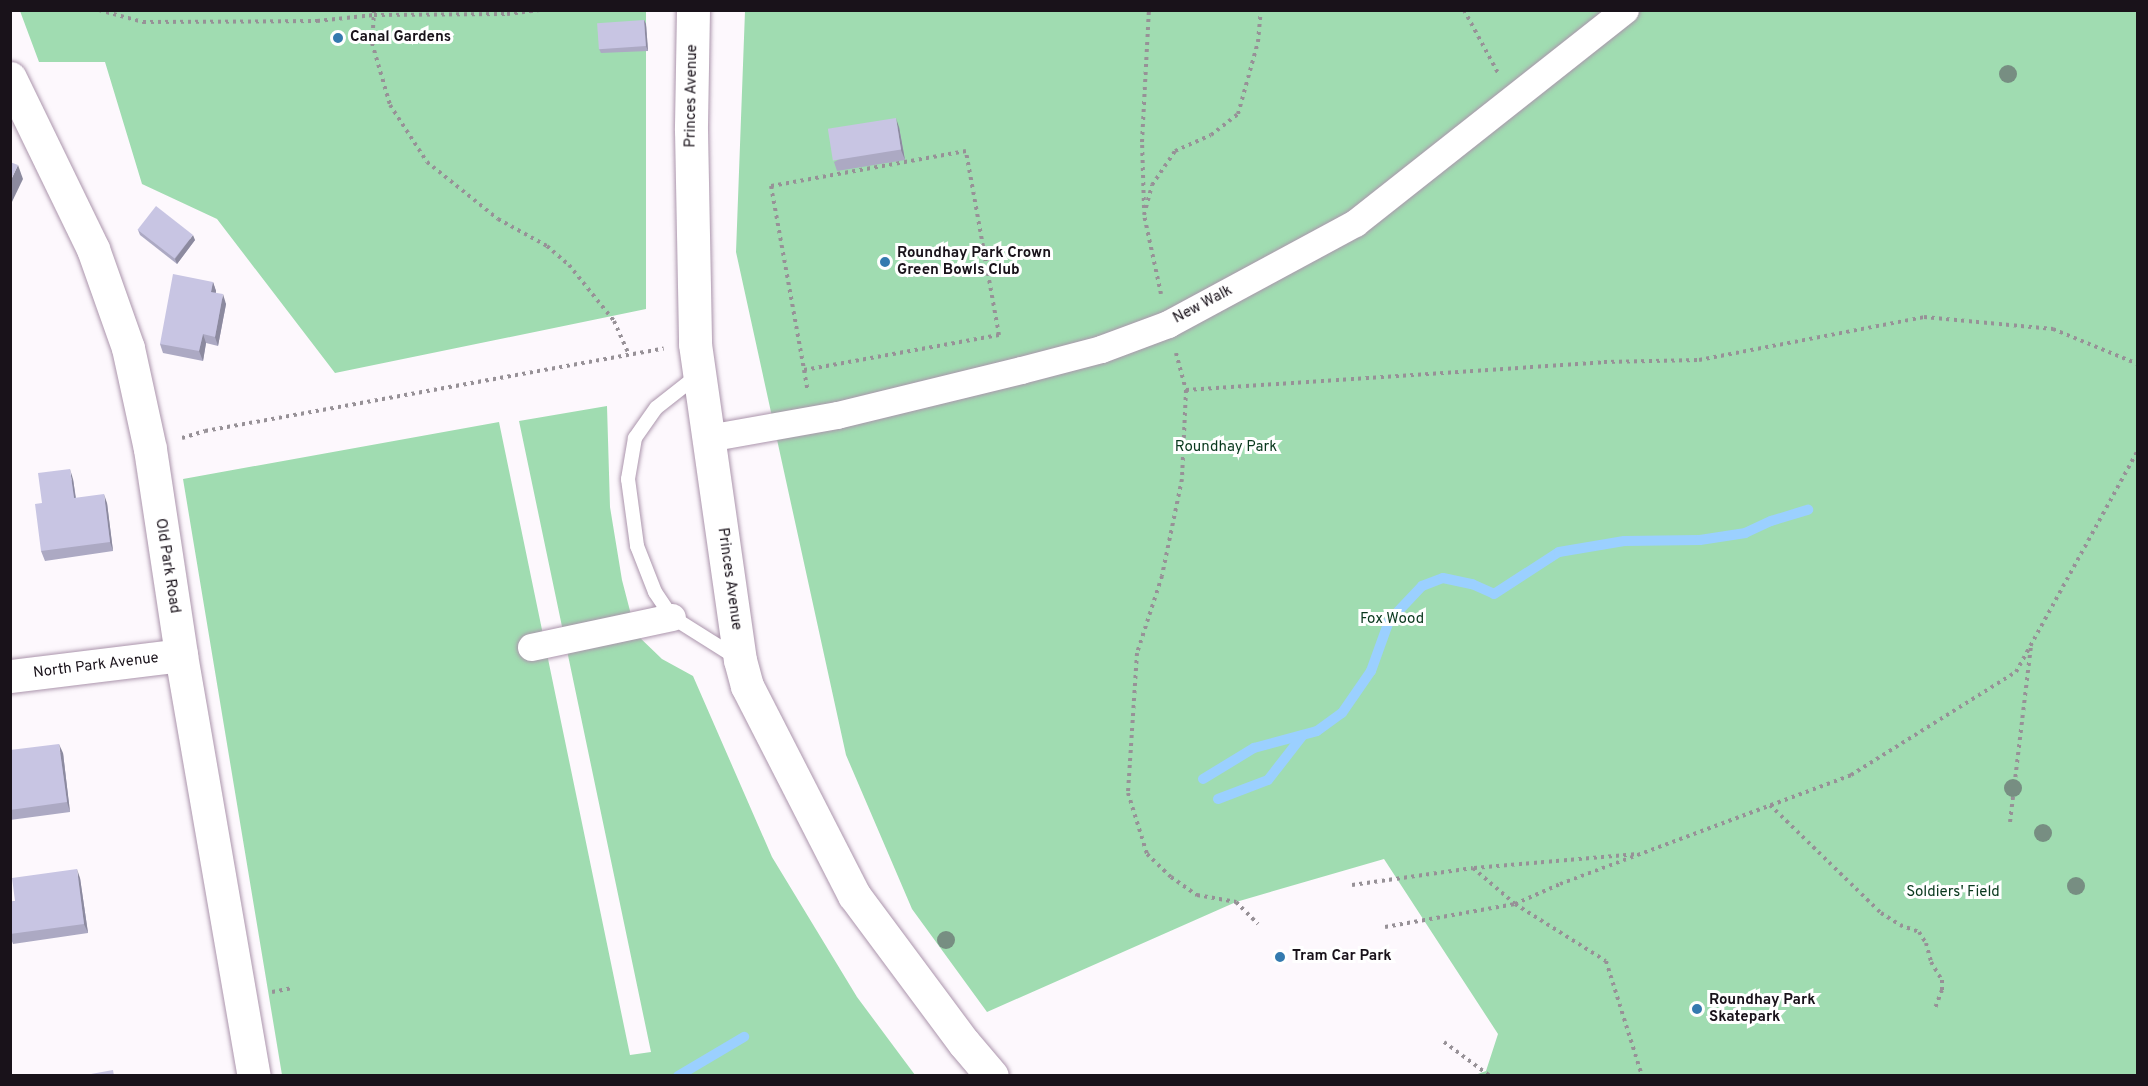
<!DOCTYPE html>
<style>
body{margin:0}
#map{position:relative;width:2148px;height:1086px;overflow:hidden;background:#fdf8fd;font-family:Overpass,sans-serif}
div>[style]{position:absolute}
.green>*{inset:0;background:#a0dcb1}
.stream>*{height:10px;margin:-5px;padding:0 5px;transform-origin:5px;border-radius:5px;background:#9bd0ff}
.path>*{height:4px;margin-top:-2px;transform-origin:0;background:repeating-linear-gradient(90deg,#979197 0 3px,transparent 0 7.5px)}
.roads{filter:drop-shadow(0 0 2px #ab95ac) drop-shadow(0 0 2px #ab95ac)}
.lane>*{height:14px;margin:-7px;padding:0 7px;transform-origin:7px;border-radius:7px;background:#fff}
.street>*{height:27px;margin:-13.5px;padding:0 13.5px;transform-origin:13.5px;border-radius:13.5px;background:#fff}
.secondary>*{height:33px;margin:-16.5px;padding:0 16.5px;transform-origin:16.5px;border-radius:16.5px;background:#fff}
.trees>*{width:18px;height:18px;margin:-9px;border-radius:50%;background:#778e82}
.wall>*{inset:0;background:#aca9c3}
.shaded-wall>*{inset:0;background:#8c8a9f}
.building>*{inset:0;background:#c8c5e3;transform-origin:0 0}
.dots>*{width:16px;height:16px;translate:-50% -50%;box-sizing:border-box;border:3px solid #fff;border-radius:50%}
span{translate:-50% -50%;white-space:nowrap;text-align:center;line-height:1.15;-webkit-text-stroke:6px #fff;paint-order:stroke}
.poi-label{font-size:15px;color:#19121a;font-weight:700}
.left{translate:0 -50%;text-align:left}
.street-label{font-size:15px;color:#19121a}
.park-label{font-size:15px;color:#09381d}
.frame{position:absolute;inset:0;border:12px solid #19121a;pointer-events:none}
</style>
<div id="map">
<div class="green">
<i style="clip-path:polygon(20px 11px,646px 11px,646px 309px,335px 373px,217px 219px,142px 184px,105px 62px,39px 62px)"></i>
<i style="clip-path:polygon(745px 11px,2137px 11px,2137px 1075px,1475px 1075px,1486px 1071px,1498px 1034px,1384px 859px,1236px 902px,987px 1012px,912px 909px,846px 755px,736px 252px)"></i>
<i style="clip-path:polygon(607px 406px,610px 507px,622px 580px,636px 634px,662px 659px,693px 676px,772px 857px,857px 997px,915px 1075px,282px 1075px,183px 479px,499px 422px,630px 1055px,651px 1052px,519px 421px)"></i>
</div>
<div class="stream">
<i style="left:1203px;top:779px;width:60px;rotate:-31.3deg"></i>
<i style="left:1254px;top:748px;width:65px;rotate:-15.1deg"></i>
<i style="left:1317px;top:731px;width:31px;rotate:-36deg"></i>
<i style="left:1342px;top:713px;width:51px;rotate:-55.4deg"></i>
<i style="left:1371px;top:671px;width:53px;rotate:-70.2deg"></i>
<i style="left:1389px;top:621px;width:48px;rotate:-46.7deg"></i>
<i style="left:1422px;top:586px;width:22px;rotate:-21deg"></i>
<i style="left:1443px;top:578px;width:30px;rotate:12deg"></i>
<i style="left:1472px;top:584px;width:24px;rotate:24deg"></i>
<i style="left:1494px;top:594px;width:77px;rotate:-32.9deg"></i>
<i style="left:1559px;top:552px;width:66px;rotate:-9.6deg"></i>
<i style="left:1624px;top:541px;width:76px;rotate:-0.8deg"></i>
<i style="left:1700px;top:540px;width:46px;rotate:-8.8deg"></i>
<i style="left:1745px;top:533px;width:29px;rotate:-25deg"></i>
<i style="left:1771px;top:521px;width:39px;rotate:-17deg"></i>
<i style="left:1218px;top:799px;width:53px;rotate:-20.8deg"></i>
<i style="left:1268px;top:780px;width:57px;rotate:-52.1deg"></i>
<i style="left:678px;top:1076px;width:77px;rotate:-30.6deg"></i>
</div>
<div class="path">
<i style="left:99px;top:10px;width:46px;rotate:15.3deg"></i>
<i style="left:143px;top:22px;width:174px;rotate:-0.3deg"></i>
<i style="left:317px;top:21px;width:57px;rotate:-6deg"></i>
<i style="left:374px;top:15px;width:133px;rotate:-0.4deg"></i>
<i style="left:507px;top:14px;width:33px;rotate:-7deg"></i>
<i style="left:374px;top:10px;width:33px;rotate:93deg"></i>
<i style="left:372px;top:43px;width:65px;rotate:73.8deg"></i>
<i style="left:390px;top:105px;width:68px;rotate:57deg"></i>
<i style="left:427px;top:162px;width:91px;rotate:38.8deg"></i>
<i style="left:498px;top:219px;width:56px;rotate:28.9deg"></i>
<i style="left:547px;top:246px;width:29px;rotate:41deg"></i>
<i style="left:569px;top:265px;width:72px;rotate:51.2deg"></i>
<i style="left:614px;top:321px;width:35px;rotate:66deg"></i>
<i style="left:1464px;top:10px;width:72px;rotate:61.6deg"></i>
<i style="left:1144px;top:208px;width:66px;rotate:-91.7deg"></i>
<i style="left:1142px;top:142px;width:132px;rotate:-87deg"></i>
<i style="left:1161px;top:294px;width:81px;rotate:-102.1deg"></i>
<i style="left:1144px;top:215px;width:31px;rotate:-75deg"></i>
<i style="left:1152px;top:185px;width:41px;rotate:-55.9deg"></i>
<i style="left:1175px;top:151px;width:39px;rotate:-24deg"></i>
<i style="left:1211px;top:135px;width:34px;rotate:-38deg"></i>
<i style="left:1238px;top:114px;width:75px;rotate:-74.5deg"></i>
<i style="left:1258px;top:42px;width:32px;rotate:-85deg"></i>
<i style="left:1176px;top:353px;width:38px;rotate:75deg"></i>
<i style="left:1186px;top:390px;width:89px;rotate:92.6deg"></i>
<i style="left:1182px;top:479px;width:99px;rotate:101.7deg"></i>
<i style="left:1162px;top:576px;width:81px;rotate:108deg"></i>
<i style="left:1137px;top:653px;width:140px;rotate:93.7deg"></i>
<i style="left:1128px;top:793px;width:64px;rotate:72.7deg"></i>
<i style="left:1147px;top:854px;width:33px;rotate:44deg"></i>
<i style="left:1171px;top:877px;width:32px;rotate:35deg"></i>
<i style="left:1197px;top:895px;width:40px;rotate:10deg"></i>
<i style="left:1236px;top:902px;width:31px;rotate:45deg"></i>
<i style="left:804px;top:370px;width:198px;rotate:-10.2deg"></i>
<i style="left:999px;top:335px;width:187px;rotate:-100.2deg"></i>
<i style="left:966px;top:151px;width:198px;rotate:169.8deg"></i>
<i style="left:771px;top:186px;width:187px;rotate:79.8deg"></i>
<i style="left:804px;top:370px;width:22px;rotate:80deg"></i>
<i style="left:1186px;top:390px;width:419px;rotate:-3.8deg"></i>
<i style="left:1604px;top:362px;width:95px;rotate:-1.2deg"></i>
<i style="left:1699px;top:360px;width:229px;rotate:-10.8deg"></i>
<i style="left:1924px;top:317px;width:130px;rotate:5.3deg"></i>
<i style="left:2053px;top:329px;width:92px;rotate:22.4deg"></i>
<i style="left:182px;top:438px;width:24px;rotate:-17deg"></i>
<i style="left:205px;top:431px;width:466px;rotate:-10.2deg"></i>
<i style="left:1770px;top:805px;width:155px;rotate:44.2deg"></i>
<i style="left:1881px;top:913px;width:22px;rotate:32deg"></i>
<i style="left:1900px;top:925px;width:20px;rotate:20deg"></i>
<i style="left:1919px;top:932px;width:13px;rotate:58deg"></i>
<i style="left:1926px;top:943px;width:20px;rotate:75deg"></i>
<i style="left:1931px;top:962px;width:21px;rotate:59deg"></i>
<i style="left:1942px;top:980px;width:10px;rotate:90deg"></i>
<i style="left:1942px;top:990px;width:19px;rotate:111deg"></i>
<i style="left:2010px;top:822px;width:176px;rotate:-83.2deg"></i>
<i style="left:1474px;top:868px;width:164px;rotate:-4.9deg"></i>
<i style="left:1352px;top:885px;width:122px;rotate:-8deg"></i>
<i style="left:1473px;top:868px;width:55px;rotate:40.6deg"></i>
<i style="left:1515px;top:904px;width:107px;rotate:32.1deg"></i>
<i style="left:1606px;top:961px;width:121px;rotate:72.6deg"></i>
<i style="left:1385px;top:927px;width:132px;rotate:-10deg"></i>
<i style="left:1515px;top:904px;width:49px;rotate:-24deg"></i>
<i style="left:1560px;top:884px;width:311px;rotate:-20.5deg"></i>
<i style="left:1851px;top:775px;width:195px;rotate:-32deg"></i>
<i style="left:2016px;top:672px;width:253px;rotate:-61.2deg"></i>
<i style="left:272px;top:992px;width:21px;rotate:-11deg"></i>
<i style="left:1444px;top:1042px;width:57px;rotate:36.5deg"></i>
</div>
<div class="roads">
<div class="lane">
<i style="left:698px;top:375px;width:53px;rotate:141.8deg"></i>
<i style="left:656px;top:408px;width:37px;rotate:125deg"></i>
<i style="left:635px;top:438px;width:42px;rotate:99.7deg"></i>
<i style="left:628px;top:479px;width:68px;rotate:82.3deg"></i>
<i style="left:637px;top:546px;width:49px;rotate:68.6deg"></i>
<i style="left:655px;top:592px;width:30px;rotate:56deg"></i>
<i style="left:672px;top:617px;width:77px;rotate:32.2deg"></i>
</div>
<div class="street">
<i style="left:708px;top:438px;width:131px;rotate:-10.1deg"></i>
<i style="left:837px;top:415px;width:189px;rotate:-13.7deg"></i>
<i style="left:1021px;top:370px;width:83px;rotate:-14.7deg"></i>
<i style="left:1101px;top:349px;width:72px;rotate:-20.5deg"></i>
<i style="left:1168px;top:324px;width:213px;rotate:-28.4deg"></i>
<i style="left:1355px;top:223px;width:344px;rotate:-38.3deg"></i>
<i style="left:531px;top:647px;width:144px;rotate:-12deg"></i>
</div>
<div class="secondary">
<i style="left:693px;top:10px;width:120px;rotate:91deg"></i>
<i style="left:691px;top:130px;width:214px;rotate:88.9deg"></i>
<i style="left:695px;top:344px;width:319px;rotate:81.9deg"></i>
<i style="left:740px;top:660px;width:27px;rotate:75deg"></i>
<i style="left:747px;top:686px;width:235px;rotate:62.9deg"></i>
<i style="left:854px;top:895px;width:184px;rotate:53.4deg"></i>
<i style="left:964px;top:1043px;width:43px;rotate:49.7deg"></i>
<i style="left:10px;top:78px;width:190px;rotate:64.1deg"></i>
<i style="left:93px;top:249px;width:105px;rotate:70.5deg"></i>
<i style="left:128px;top:348px;width:103px;rotate:77.7deg"></i>
<i style="left:150px;top:449px;width:208px;rotate:81.4deg"></i>
<i style="left:181px;top:655px;width:427px;rotate:80.2deg"></i>
<i style="left:10px;top:676px;width:172px;rotate:-7deg"></i>
</div>
</div>
<div class="trees">
<i style="left:2008px;top:74px"></i>
<i style="left:2013px;top:788px"></i>
<i style="left:2043px;top:833px"></i>
<i style="left:2076px;top:886px"></i>
<i style="left:946px;top:940px"></i>
</div>
<div class="wall">
<i style="clip-path:polygon(644px 20px,646px 24px,648px 51px,601px 53px,599px 49px)"></i>
<i style="clip-path:polygon(899px 127px,905px 160px,837px 171px,834px 162px)"></i>
<i style="clip-path:polygon(138px 230px,195px 240px,177px 264px,140px 235px)"></i>
<i style="clip-path:polygon(213px 282px,216px 291px,216px 293px,226px 304px,218px 346px,206px 343px,203px 361px,163px 353px,160px 344px)"></i>
<i style="clip-path:polygon(73px 479px,76px 498px,107px 503px,113px 551px,45px 561px,41px 551px,42px 503px)"></i>
<i style="clip-path:polygon(10px 750px,63px 753px,70px 812px,10px 820px)"></i>
<i style="clip-path:polygon(80px 878px,88px 933px,13px 944px,10px 936px,10px 902px,15px 901px)"></i>
</div>
<div class="shaded-wall">
<i style="clip-path:polygon(644px 20px,646px 24px,648px 51px,646px 46px)"></i>
<i style="clip-path:polygon(896px 118px,899px 127px,905px 160px,901px 150px)"></i>
<i style="clip-path:polygon(18px 165px,23px 179px,10px 206px,10px 182px)"></i>
<i style="clip-path:polygon(193px 235px,195px 240px,177px 264px,175px 259px)"></i>
<i style="clip-path:polygon(213px 282px,216px 291px,214px 302px,211px 292px)"></i>
<i style="clip-path:polygon(223px 294px,226px 304px,218px 346px,215px 337px)"></i>
<i style="clip-path:polygon(203px 334px,206px 343px,203px 361px,199px 351px)"></i>
<i style="clip-path:polygon(70px 469px,73px 479px,77px 508px,74px 498px)"></i>
<i style="clip-path:polygon(104px 494px,107px 503px,113px 551px,110px 542px)"></i>
<i style="clip-path:polygon(59px 744px,63px 753px,70px 812px,67px 802px)"></i>
<i style="clip-path:polygon(77px 869px,80px 878px,88px 933px,84px 924px)"></i>
</div>
<div class="building">
<i style="left:644px;top:20px;width:26px;height:47px;rotate:86deg"></i>
<i style="left:896px;top:118px;width:32px;height:69px;rotate:81deg"></i>
<i style="clip-path:polygon(10px 162px,18px 165px,10px 182px)"></i>
<i style="left:156px;top:206px;width:47px;height:30px;rotate:38deg"></i>
<i style="clip-path:polygon(173px 274px,213px 282px,211px 292px,223px 294px,215px 337px,203px 334px,199px 351px,160px 344px)"></i>
<i style="clip-path:polygon(70px 469px,74px 498px,104px 494px,110px 542px,41px 551px,35px 504px,42px 503px,38px 473px)"></i>
<i style="clip-path:polygon(59px 744px,67px 802px,10px 810px,10px 750px)"></i>
<i style="clip-path:polygon(77px 869px,84px 924px,10px 934px,10px 902px,15px 901px,12px 878px)"></i>
<i style="clip-path:polygon(113px 1070px,114px 1076px,80px 1076px)"></i>
</div>
<div class="dots">
<i style="left:338px;top:38px;background:#347aaf"></i>
<i style="left:885px;top:262px;background:#347aaf"></i>
<i style="left:1280px;top:957px;background:#347aaf"></i>
<i style="left:1697px;top:1009px;background:#347aaf"></i>
</div>
<div class="poi-label">
<span class="left" style="left:350px;top:38px">Canal Gardens</span>
<span class="left" style="left:897px;top:262px">Roundhay Park Crown<br>Green Bowls Club</span>
<span class="left" style="left:1292px;top:957px">Tram Car Park</span>
<span class="left" style="left:1709px;top:1009px">Roundhay Park<br>Skatepark</span>
</div>
<div class="street-label">
<span style="left:692px;top:96px;rotate:-89deg">Princes Avenue</span>
<span style="left:1203px;top:305px;rotate:-28deg">New Walk</span>
<span style="left:167px;top:566px;rotate:81deg">Old Park Road</span>
<span style="left:729px;top:579px;rotate:82deg">Princes Avenue</span>
<span style="left:96px;top:666px;rotate:-7deg">North Park Avenue</span>
</div>
<div class="park-label">
<span style="left:1226px;top:448px">Roundhay Park</span>
<span style="left:1392px;top:620px">Fox Wood</span>
<span style="left:1953px;top:893px">Soldiers' Field</span>
</div>
<div class="frame"></div>
</div>
